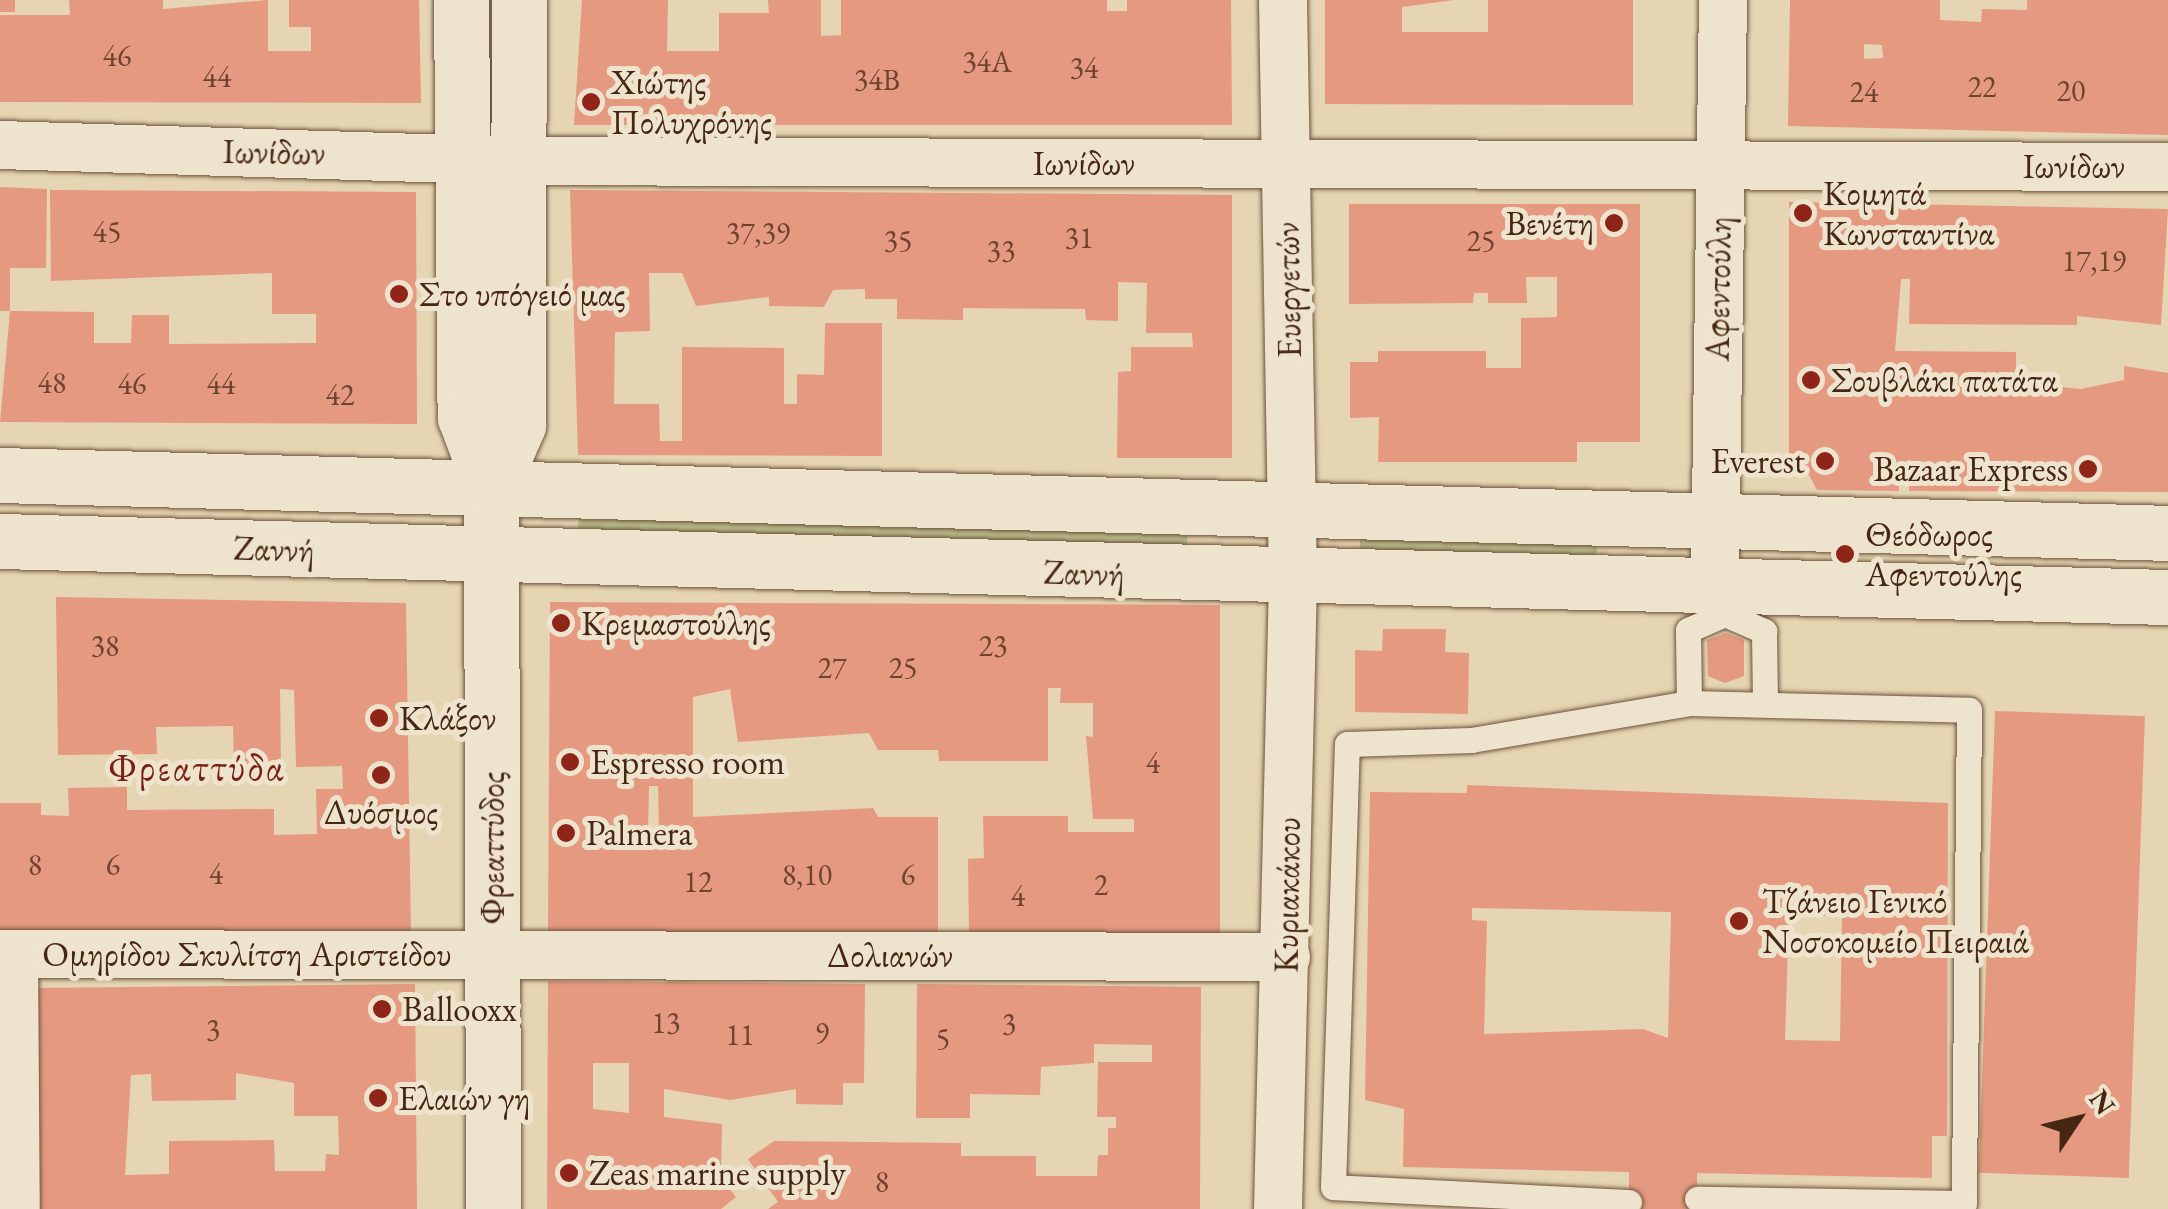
<!DOCTYPE html>
<meta charset="utf-8">
<style>
body{margin:0}
#map{position:relative;width:2168px;height:1209px;overflow:hidden;background:#e5d5b2;font-family:"EB Garamond",serif}
div>[style]{position:absolute}
.green>*{inset:0;background:#b7bc8a;transform-origin:0 0}
.building>*{inset:0;background:#e49980;transform-origin:0 0}
.roads{filter:drop-shadow(0 0 2px #6e523b) drop-shadow(0 0 2px #6e523b)}
.lane>*{height:25px;margin:-12.5px;padding:0 12.5px;transform-origin:12.5px;border-radius:12.5px;background:#eee4cd}
.street>*{height:48px;margin:-24px;padding:0 24px;transform-origin:24px;border-radius:24px;background:#eee4cd}
.secondary>*{height:55px;margin:-27.5px;padding:0 27.5px;transform-origin:27.5px;border-radius:27.5px;background:#eee4cd}
.dots>*{width:28px;height:28px;translate:-50% -50%;box-sizing:border-box;border:5px solid #eee4cd;border-radius:50%}
span{translate:-50% -50%;white-space:nowrap;text-align:center;line-height:1.15;-webkit-text-stroke:10px #eee4cd;paint-order:stroke}
.number-label{font-size:30px;color:#6e442e}
.number-label span{-webkit-text-stroke-width:0}
.poi-label{font-size:35px;color:#472713}
.left{translate:0 -50%;text-align:left}
.right{translate:-100% -50%;text-align:right}
.street-label{font-size:35px;color:#472713}
.neighbourhood-label{font-size:38px;color:#7a1f14;letter-spacing:2.5px}
.north{position:absolute;left:2028px;top:1069px;width:100px;height:100px;-webkit-text-stroke:8px #eee4cd;paint-order:stroke;rotate:55deg;font-size:28px;font-weight:700;line-height:40px;text-align:center;color:#472713}
.north::after{content:'';display:block;margin:auto;width:35px;height:45px;background:#472713;clip-path:polygon(50% 0,100% 100%,50% 72%,0 100%)}
</style>
<div id="map">
<div class="green">
<i style="left:579px;top:506px;width:609px;height:31px;rotate:2deg"></i>
<i style="left:1360px;top:532px;width:237px;height:28px;rotate:1deg"></i>
</div>
<div class="building">
<i style="left:0;top:0;width:15px;height:12px"></i>
<i style="clip-path:polygon(69px 0,163px 0,163px 9px,268px 0,268px 51px,311px 51px,311px 27px,289px 27px,289px 0,419px 0,421px 103px,0 102px,0 15px,70px 15px)"></i>
<i style="clip-path:polygon(582px 0,668px 0,667px 51px,719px 51px,719px 13px,769px 13px,768px 0,821px 0,821px 36px,841px 35px,841px 0,1107px 0,1107px 11px,1127px 11px,1127px 0,1231px 0,1232px 125px,574px 125px)"></i>
<i style="clip-path:polygon(1325px 0,1454px 0,1402px 7px,1402px 32px,1488px 32px,1488px 0,1633px 0,1633px 105px,1325px 104px)"></i>
<i style="clip-path:polygon(evenodd,1790px 0,1940px 0,1940px 20px,1981px 22px,1982px 9px,2027px 10px,2027px 0,2168px 0,2168px 135px,1788px 126px,1790px 0,1864px 44px,1882px 45px,1883px 58px,1864px 59px,1864px 44px)"></i>
<i style="clip-path:polygon(0 187px,47px 189px,46px 268px,10px 268px,10px 311px,0 311px)"></i>
<i style="clip-path:polygon(50px 190px,416px 192px,417px 424px,0 422px,10px 311px,94px 312px,94px 343px,131px 343px,132px 315px,169px 315px,169px 344px,316px 343px,316px 314px,272px 314px,272px 273px,51px 281px)"></i>
<i style="clip-path:polygon(570px 190px,1232px 195px,1232px 458px,1117px 458px,1118px 372px,1131px 371px,1131px 347px,1193px 347px,1192px 333px,1146px 333px,1147px 283px,1118px 282px,1118px 321px,1086px 320px,1085px 309px,963px 308px,963px 320px,897px 319px,897px 299px,865px 299px,865px 289px,833px 290px,824px 307px,769px 306px,769px 297px,696px 306px,682px 273px,649px 273px,650px 331px,615px 332px,614px 404px,659px 404px,660px 441px,682px 441px,682px 347px,784px 348px,784px 404px,797px 404px,797px 374px,824px 375px,825px 323px,882px 323px,882px 456px,578px 455px)"></i>
<i style="clip-path:polygon(1789px 202px,2168px 209px,2161px 325px,2077px 316px,2077px 325px,1909px 324px,1910px 279px,1901px 279px,1895px 351px,2016px 352px,2016px 382px,2081px 389px,2124px 380px,2124px 366px,2168px 373px,2168px 492px,1909px 491px,1909px 478px,1899px 478px,1899px 491px,1817px 490px,1808px 473px,1789px 468px)"></i>
<i style="clip-path:polygon(1349px 204px,1640px 204px,1640px 442px,1577px 442px,1577px 462px,1378px 462px,1379px 417px,1350px 418px,1350px 362px,1378px 362px,1378px 351px,1486px 351px,1486px 368px,1521px 368px,1521px 318px,1557px 317px,1557px 277px,1526px 277px,1527px 303px,1488px 303px,1488px 293px,1474px 293px,1473px 303px,1349px 304px)"></i>
<i style="clip-path:polygon(56px 597px,406px 603px,411px 935px,0 939px,0 803px,41px 803px,41px 815px,69px 816px,68px 788px,127px 787px,127px 810px,274px 809px,274px 835px,317px 834px,316px 789px,343px 789px,342px 766px,296px 767px,294px 690px,280px 689px,281px 768px,234px 768px,233px 726px,156px 727px,157px 754px,58px 755px)"></i>
<i style="clip-path:polygon(evenodd,550px 602px,1220px 605px,1220px 934px,969px 933px,968px 859px,984px 858px,983px 816px,1068px 816px,1068px 832px,1134px 832px,1134px 819px,1093px 819px,1086px 736px,1093px 737px,1093px 703px,1060px 703px,1061px 688px,1048px 688px,1048px 761px,939px 761px,938px 750px,878px 750px,869px 733px,738px 742px,730px 689px,693px 697px,693px 817px,873px 808px,878px 817px,938px 817px,938px 933px,548px 932px,550px 602px,649px 786px,658px 786px,659px 832px,648px 832px,649px 786px)"></i>
<i style="clip-path:polygon(1383px 629px,1446px 629px,1445px 652px,1469px 653px,1468px 714px,1355px 712px,1355px 650px,1382px 651px)"></i>
<i style="clip-path:polygon(1726px 633px,1744px 640px,1744px 676px,1725px 683px,1708px 676px,1707px 640px)"></i>
<i style="left:1995px;top:711px;width:150px;height:462px;rotate:2deg"></i>
<i style="clip-path:polygon(evenodd,1467px 785px,1948px 803px,1947px 1136px,1932px 1136px,1932px 1178px,1697px 1173px,1697px 1209px,1629px 1209px,1629px 1172px,1403px 1167px,1404px 1109px,1365px 1100px,1370px 792px,1467px 793px,1467px 785px,1472px 908px,1671px 912px,1668px 1038px,1643px 1029px,1484px 1034px,1487px 921px,1472px 920px,1472px 908px,1467px 785px,1789px 915px,1842px 916px,1840px 1041px,1785px 1040px,1789px 915px)"></i>
<i style="clip-path:polygon(evenodd,548px 981px,865px 984px,864px 1083px,843px 1083px,843px 1105px,796px 1104px,796px 1089px,730px 1100px,664px 1089px,664px 1117px,722px 1124px,721px 1178px,736px 1197px,721px 1209px,547px 1209px,548px 981px,593px 1063px,629px 1063px,629px 1113px,593px 1109px,593px 1063px)"></i>
<i style="clip-path:polygon(evenodd,415px 984px,417px 1209px,34px 1209px,31px 988px,415px 984px,236px 1073px,294px 1083px,294px 1116px,338px 1116px,339px 1155px,326px 1154px,325px 1171px,275px 1171px,274px 1140px,169px 1141px,169px 1174px,125px 1175px,131px 1075px,151px 1074px,152px 1101px,236px 1100px,236px 1073px)"></i>
<i style="clip-path:polygon(917px 984px,1201px 987px,1200px 1209px,768px 1209px,778px 1202px,748px 1159px,774px 1141px,961px 1143px,961px 1156px,1036px 1156px,1036px 1176px,1097px 1176px,1098px 1155px,1108px 1155px,1108px 1128px,1116px 1128px,1116px 1117px,1097px 1117px,1098px 1062px,1152px 1062px,1152px 1045px,1094px 1044px,1094px 1063px,1041px 1067px,1040px 1095px,970px 1094px,970px 1118px,916px 1118px)"></i>
</div>
<div class="roads">
<div class="lane">
<i style="left:1689px;top:703px;width:73px;rotate:-90.8deg"></i>
<i style="left:1688px;top:630px;width:40px;rotate:-23.4deg"></i>
<i style="left:1725px;top:614px;width:43px;rotate:23.6deg"></i>
<i style="left:1764px;top:631px;width:73px;rotate:89.2deg"></i>
<i style="left:1629px;top:1202px;width:296px;rotate:-177.1deg"></i>
<i style="left:1333px;top:1187px;width:443px;rotate:-88.2deg"></i>
<i style="left:1347px;top:744px;width:124px;rotate:-1.8deg"></i>
<i style="left:1471px;top:740px;width:221px;rotate:-9.6deg"></i>
<i style="left:1689px;top:703px;width:280px;rotate:1.4deg"></i>
<i style="left:1969px;top:710px;width:493px;rotate:90.6deg"></i>
<i style="left:1964px;top:1203px;width:267px;rotate:-179.1deg"></i>
</div>
<div class="street">
<i style="left:0;top:145px;width:519px;rotate:1.77deg"></i>
<i style="left:519px;top:161px;width:1649px;rotate:0.21deg"></i>
<i style="left:1715px;top:578px;width:578px;rotate:-89.21deg"></i>
<i style="left:0;top:954px;width:1286px;rotate:0.13deg"></i>
<i style="left:14px;top:954px;width:255px;rotate:89.6deg"></i>
<i style="left:1278px;top:1209px;width:629px;rotate:-88.63deg"></i>
<i style="left:1293px;top:580px;width:580px;rotate:-90.99deg"></i>
</div>
<div class="secondary">
<i style="left:461px;top:0;width:417px;rotate:89.5deg"></i>
<i style="left:465px;top:417px;width:75px;rotate:69.6deg"></i>
<i style="left:491px;top:487px;width:722px;rotate:89.84deg"></i>
<i style="left:0;top:475px;width:2169px;rotate:1.53deg"></i>
<i style="left:491px;top:487px;width:68px;rotate:-66.5deg"></i>
<i style="left:518px;top:425px;width:425px;rotate:-89.9deg"></i>
<i style="left:0;top:541px;width:2169px;rotate:1.48deg"></i>
</div>
</div>
<div class="dots">
<i style="left:591px;top:102px;background:#8f2418"></i>
<i style="left:1803px;top:213px;background:#8f2418"></i>
<i style="left:1614px;top:223px;background:#8f2418"></i>
<i style="left:399px;top:294px;background:#8f2418"></i>
<i style="left:1811px;top:380px;background:#8f2418"></i>
<i style="left:1825px;top:461px;background:#8f2418"></i>
<i style="left:2088px;top:469px;background:#8f2418"></i>
<i style="left:1845px;top:554px;background:#8f2418"></i>
<i style="left:561px;top:623px;background:#8f2418"></i>
<i style="left:379px;top:718px;background:#8f2418"></i>
<i style="left:570px;top:762px;background:#8f2418"></i>
<i style="left:381px;top:775px;background:#8f2418"></i>
<i style="left:566px;top:833px;background:#8f2418"></i>
<i style="left:1739px;top:921px;background:#8f2418"></i>
<i style="left:382px;top:1009px;background:#8f2418"></i>
<i style="left:378px;top:1098px;background:#8f2418"></i>
<i style="left:569px;top:1173px;background:#8f2418"></i>
</div>
<div class="number-label">
<span style="left:117px;top:56px">46</span>
<span style="left:987px;top:62px">34Α</span>
<span style="left:1084px;top:68px">34</span>
<span style="left:217px;top:77px">44</span>
<span style="left:877px;top:80px">34Β</span>
<span style="left:1982px;top:87px">22</span>
<span style="left:2071px;top:91px">20</span>
<span style="left:1864px;top:92px">24</span>
<span style="left:107px;top:232px">45</span>
<span style="left:758px;top:233px">37,39</span>
<span style="left:1079px;top:238px">31</span>
<span style="left:898px;top:241px">35</span>
<span style="left:1481px;top:241px">25</span>
<span style="left:1001px;top:251px">33</span>
<span style="left:2094px;top:261px">17,19</span>
<span style="left:52px;top:383px">48</span>
<span style="left:132px;top:384px">46</span>
<span style="left:221px;top:384px">44</span>
<span style="left:340px;top:395px">42</span>
<span style="left:105px;top:646px">38</span>
<span style="left:993px;top:646px">23</span>
<span style="left:832px;top:668px">27</span>
<span style="left:903px;top:668px">25</span>
<span style="left:1153px;top:763px">4</span>
<span style="left:35px;top:865px">8</span>
<span style="left:113px;top:865px">6</span>
<span style="left:216px;top:874px">4</span>
<span style="left:807px;top:875px">8,10</span>
<span style="left:908px;top:875px">6</span>
<span style="left:698px;top:882px">12</span>
<span style="left:1101px;top:885px">2</span>
<span style="left:1018px;top:896px">4</span>
<span style="left:666px;top:1023px">13</span>
<span style="left:1009px;top:1024px">3</span>
<span style="left:213px;top:1030px">3</span>
<span style="left:822px;top:1033px">9</span>
<span style="left:740px;top:1035px">11</span>
<span style="left:943px;top:1039px">5</span>
<span style="left:882px;top:1182px">8</span>
</div>
<div class="poi-label">
<span class="left" style="left:611px;top:102px">Χιώτης<br>Πολυχρόνης</span>
<span class="left" style="left:1823px;top:213px">Κομητά<br>Κωνσταντίνα</span>
<span class="right" style="left:1594px;top:223px">Βενέτη</span>
<span class="left" style="left:419px;top:294px">Στο υπόγειό μας</span>
<span class="left" style="left:1831px;top:380px">Σουβλάκι πατάτα</span>
<span class="right" style="left:1805px;top:461px">Everest</span>
<span class="right" style="left:2068px;top:469px">Bazaar Express</span>
<span class="left" style="left:1865px;top:554px">Θεόδωρος<br>Αφεντούλης</span>
<span class="left" style="left:581px;top:623px">Κρεμαστούλης</span>
<span class="left" style="left:399px;top:718px">Κλάξον</span>
<span class="left" style="left:590px;top:762px">Espresso room</span>
<span style="left:381px;top:812px">Δυόσμος</span>
<span class="left" style="left:586px;top:833px">Palmera</span>
<span class="left" style="left:1762px;top:921px">Τζάνειο Γενικό<br>Νοσοκομείο Πειραιά</span>
<span class="left" style="left:402px;top:1009px">Ballooxx</span>
<span class="left" style="left:398px;top:1098px">Ελαιών γη</span>
<span class="left" style="left:589px;top:1173px">Zeas marine supply</span>
</div>
<div class="street-label">
<span style="left:274px;top:152px;rotate:1deg">Ιωνίδων</span>
<span style="left:1084px;top:163px">Ιωνίδων</span>
<span style="left:2074px;top:166px">Ιωνίδων</span>
<span style="left:1718px;top:289px;rotate:-89deg">Αφεντούλη</span>
<span style="left:1288px;top:290px;rotate:-91deg">Ευεργετών</span>
<span style="left:274px;top:549px;rotate:2deg">Ζαννή</span>
<span style="left:1084px;top:573px;rotate:2deg">Ζαννή</span>
<span style="left:492px;top:848px;rotate:-90deg">Φρεαττύδος</span>
<span style="left:1287px;top:895px;rotate:-89deg">Κυριακάκου</span>
<span style="left:247px;top:954px">Ομηρίδου Σκυλίτση Αριστείδου</span>
<span style="left:890px;top:955px">Δολιανών</span>
</div>
<div class="neighbourhood-label">
<span style="left:197px;top:767px">Φρεαττύδα</span>
</div>
<div class="north">N</div>
</div>
